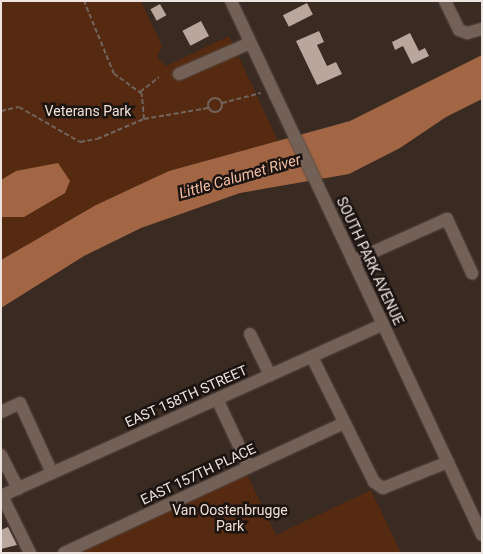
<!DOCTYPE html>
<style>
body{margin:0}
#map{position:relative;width:483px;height:554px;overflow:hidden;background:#392a22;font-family:Roboto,sans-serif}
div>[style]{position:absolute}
.green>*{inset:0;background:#562a10}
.water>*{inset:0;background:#a36645}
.building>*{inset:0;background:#b9a69c;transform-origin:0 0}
.path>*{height:2px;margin-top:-1px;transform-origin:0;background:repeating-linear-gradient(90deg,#71645d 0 5px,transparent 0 7.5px)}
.path>.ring{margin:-1px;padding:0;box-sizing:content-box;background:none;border:2px solid #71645d;border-radius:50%}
.roads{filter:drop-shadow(0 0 1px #564942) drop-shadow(0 0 1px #564942)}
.minor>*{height:12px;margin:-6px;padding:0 6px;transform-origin:6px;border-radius:6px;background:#736158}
span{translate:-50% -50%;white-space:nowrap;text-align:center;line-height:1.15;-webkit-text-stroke:5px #1b1411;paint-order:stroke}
.park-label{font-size:14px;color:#f3e0d7}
.street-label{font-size:14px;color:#eee4df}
.water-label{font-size:15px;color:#f5bfa3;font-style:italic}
.frame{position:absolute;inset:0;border:2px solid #eee4df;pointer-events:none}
</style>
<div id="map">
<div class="green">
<i style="clip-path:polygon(1px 1px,141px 1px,162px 46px,157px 57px,166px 66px,229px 36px,278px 141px,169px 171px,96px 205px,1px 260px)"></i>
<i style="clip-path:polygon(246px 472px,276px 535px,371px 490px,401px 553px,77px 553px)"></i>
</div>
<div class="water">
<i style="clip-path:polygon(482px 55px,482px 99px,446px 117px,400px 148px,349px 174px,240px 193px,141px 228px,84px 256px,1px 308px,1px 260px,96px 205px,169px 171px,350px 121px)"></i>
<i style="clip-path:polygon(58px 163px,70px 181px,65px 193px,24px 217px,1px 217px,1px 180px,16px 171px)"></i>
</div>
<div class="building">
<i style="left:307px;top:3px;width:13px;height:27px;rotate:63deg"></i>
<i style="left:160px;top:4px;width:13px;height:11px;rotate:61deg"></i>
<i style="left:201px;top:21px;width:17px;height:21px;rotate:62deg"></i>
<i style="clip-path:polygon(319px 31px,324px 42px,317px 45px,327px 66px,336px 62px,342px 74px,317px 85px,296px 41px)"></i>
<i style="clip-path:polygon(410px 33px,419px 51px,425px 48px,429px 56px,412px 64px,403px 46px,395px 50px,392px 42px)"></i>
<i style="clip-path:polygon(8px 527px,17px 545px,1px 549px,1px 530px)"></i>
</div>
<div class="path">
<i style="left:140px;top:92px;width:24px;rotate:-38deg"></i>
<i class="ring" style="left:208px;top:98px;width:12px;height:12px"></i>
<i style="left:222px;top:103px;width:40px;rotate:-14.4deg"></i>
<i style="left:1px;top:111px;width:18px;rotate:-13deg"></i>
<i style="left:19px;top:107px;width:70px;rotate:29.8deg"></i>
<i style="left:80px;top:142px;width:17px;rotate:-10deg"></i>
<i style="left:97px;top:139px;width:51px;rotate:-23.1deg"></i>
<i style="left:144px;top:119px;width:25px;rotate:-95deg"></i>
<i style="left:142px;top:94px;width:34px;rotate:-144deg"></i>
<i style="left:114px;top:74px;width:79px;rotate:-112.3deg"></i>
<i style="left:144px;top:119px;width:65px;rotate:-9.8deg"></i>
</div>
<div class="roads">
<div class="minor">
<i style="left:231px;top:1px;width:590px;rotate:64.82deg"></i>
<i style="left:445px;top:1px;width:32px;rotate:64deg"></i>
<i style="left:459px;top:30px;width:9px;rotate:21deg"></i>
<i style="left:467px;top:33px;width:16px;rotate:-15deg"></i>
<i style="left:179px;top:74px;width:77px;rotate:-23.6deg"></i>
<i style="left:353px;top:261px;width:103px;rotate:-24.1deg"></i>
<i style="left:447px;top:219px;width:60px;rotate:65.2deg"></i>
<i style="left:250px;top:334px;width:46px;rotate:64deg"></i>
<i style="left:312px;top:357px;width:140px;rotate:63.6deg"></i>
<i style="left:374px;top:482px;width:11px;rotate:34deg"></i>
<i style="left:383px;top:488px;width:70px;rotate:-21.8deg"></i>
<i style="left:217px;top:399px;width:75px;rotate:64.8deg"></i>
<i style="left:1px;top:412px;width:21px;rotate:-25deg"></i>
<i style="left:20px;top:403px;width:77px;rotate:65.4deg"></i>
<i style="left:1px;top:455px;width:38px;rotate:63deg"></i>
<i style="left:1px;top:496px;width:419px;rotate:-24.2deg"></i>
<i style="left:2px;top:496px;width:64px;rotate:63.8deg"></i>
<i style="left:64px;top:553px;width:309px;rotate:-24.9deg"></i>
</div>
</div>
<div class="park-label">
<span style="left:88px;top:111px">Veterans Park</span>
<span style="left:230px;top:518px">Van Oostenbrugge<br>Park</span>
</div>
<div class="street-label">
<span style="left:370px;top:261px;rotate:65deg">SOUTH PARK AVENUE</span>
<span style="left:186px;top:396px;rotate:-24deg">EAST 158TH STREET</span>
<span style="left:198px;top:474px;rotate:-25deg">EAST 157TH PLACE</span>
</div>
<div class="water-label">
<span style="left:240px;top:177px;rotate:-16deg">Little Calumet River</span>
</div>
<div class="frame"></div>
</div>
